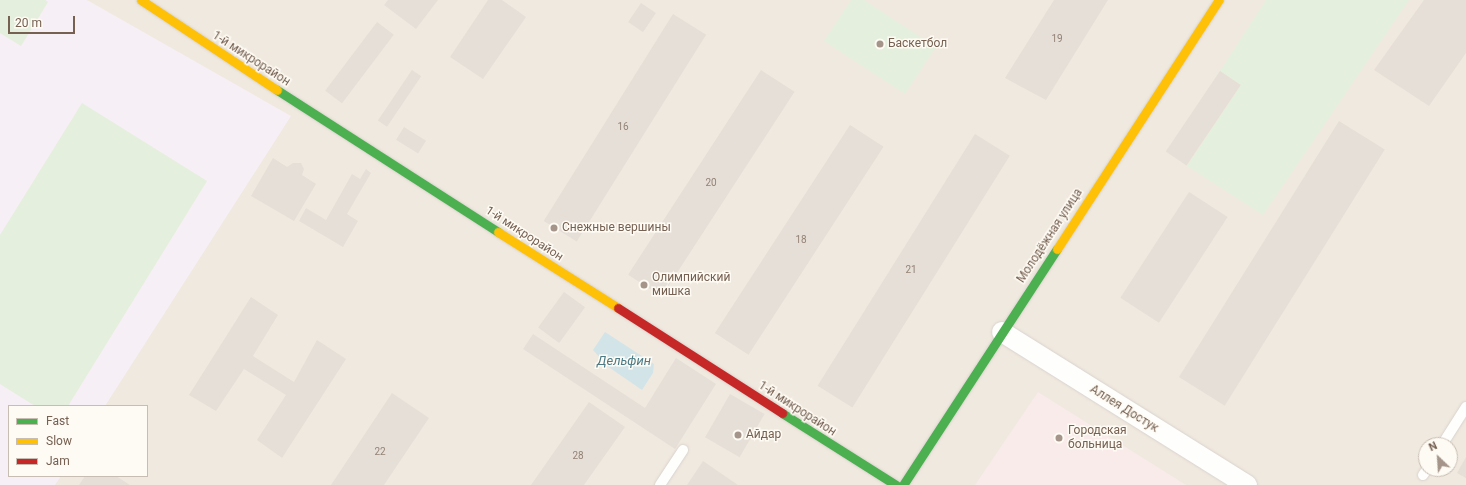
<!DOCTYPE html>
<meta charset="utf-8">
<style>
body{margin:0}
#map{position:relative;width:1466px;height:485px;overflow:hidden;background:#f8f6f1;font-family:Roboto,sans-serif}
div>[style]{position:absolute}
.residential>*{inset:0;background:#f0e9df}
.education>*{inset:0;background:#f6eff5}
.medical>*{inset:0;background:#f8ebe9}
.green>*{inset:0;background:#e5efdd}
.water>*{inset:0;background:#d3e4e8}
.building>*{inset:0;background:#e5dfd8;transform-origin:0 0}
.roads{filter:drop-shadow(0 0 1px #d8d3ce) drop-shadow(0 0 1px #d8d3ce)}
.lane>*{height:10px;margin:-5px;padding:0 5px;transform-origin:5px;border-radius:5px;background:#fefefd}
.street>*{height:20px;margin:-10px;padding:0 10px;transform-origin:10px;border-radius:10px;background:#fefefd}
.fast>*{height:9px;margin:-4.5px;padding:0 4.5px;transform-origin:4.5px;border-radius:4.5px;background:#4caf50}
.slow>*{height:9px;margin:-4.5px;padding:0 4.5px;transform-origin:4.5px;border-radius:4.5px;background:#ffc107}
.jam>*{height:9px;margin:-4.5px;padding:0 4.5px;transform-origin:4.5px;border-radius:4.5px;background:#c62828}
.dots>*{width:11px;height:11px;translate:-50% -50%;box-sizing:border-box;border:2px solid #fefbf4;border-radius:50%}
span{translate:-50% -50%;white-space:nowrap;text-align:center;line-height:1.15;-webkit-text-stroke:3px #fefbf4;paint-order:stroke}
.number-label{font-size:10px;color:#948275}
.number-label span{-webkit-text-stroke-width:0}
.poi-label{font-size:12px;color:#766051}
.left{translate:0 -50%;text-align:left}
.street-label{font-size:12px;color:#766051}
.water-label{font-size:13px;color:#4c7a86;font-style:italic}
.legend{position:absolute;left:8px;top:405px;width:140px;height:72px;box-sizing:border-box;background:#fefbf4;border:1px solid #c8bdb3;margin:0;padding:5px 7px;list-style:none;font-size:12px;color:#766051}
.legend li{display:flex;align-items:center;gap:8px;height:20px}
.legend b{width:20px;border:1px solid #c8bdb3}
.north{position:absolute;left:1418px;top:437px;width:40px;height:40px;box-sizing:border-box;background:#fefbf4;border:1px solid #c8bdb3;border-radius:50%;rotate:335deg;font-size:11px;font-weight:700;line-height:16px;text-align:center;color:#766051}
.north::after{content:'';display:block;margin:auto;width:14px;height:18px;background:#a49489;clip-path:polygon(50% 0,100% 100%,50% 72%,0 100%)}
.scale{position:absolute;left:8px;top:16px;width:67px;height:18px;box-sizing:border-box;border:2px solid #766051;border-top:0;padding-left:5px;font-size:12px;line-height:14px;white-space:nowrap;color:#766051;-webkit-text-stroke:3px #fefbf4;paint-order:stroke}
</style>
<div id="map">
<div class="residential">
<i style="clip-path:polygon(evenodd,0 0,1466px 0,1466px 485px,0 485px,0 0,9px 406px,147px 406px,147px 476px,9px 476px,9px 406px,0 0,1426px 445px,1450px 445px,1450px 469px,1426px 469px,1426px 445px)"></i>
</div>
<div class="education">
<i style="clip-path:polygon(0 0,87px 0,291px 116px,105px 406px,9px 406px,9px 476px,61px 476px,55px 485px,0 485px)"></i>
</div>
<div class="medical">
<i style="clip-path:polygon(1038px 392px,1186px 485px,975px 485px)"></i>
</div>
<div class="green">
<i style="clip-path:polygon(0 0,45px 0,48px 2px,21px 46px,0 33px)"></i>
<i style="clip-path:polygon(851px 0,864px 0,936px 47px,905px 94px,824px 41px)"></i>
<i style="clip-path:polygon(1266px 0,1409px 0,1263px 215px,1187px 166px,1241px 85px,1220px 71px)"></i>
<i style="clip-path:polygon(82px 103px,207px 181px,68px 406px,35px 406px,0 384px,0 235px)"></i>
</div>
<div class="water">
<i style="clip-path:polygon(605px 332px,654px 364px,653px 373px,642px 390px,607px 366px,593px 350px)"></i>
</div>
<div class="building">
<i style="clip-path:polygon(388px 0,438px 0,416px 29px,384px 5px)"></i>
<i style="clip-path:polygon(488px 0,502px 0,526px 17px,483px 79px,450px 57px)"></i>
<i style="clip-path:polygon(1054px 0,1108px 0,1046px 100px,1005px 78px)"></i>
<i style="clip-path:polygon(1424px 0,1466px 0,1466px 53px,1429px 106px,1374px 70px)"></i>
<i style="left:641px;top:3px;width:18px;height:23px;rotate:34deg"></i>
<i style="left:673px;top:14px;width:39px;height:244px;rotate:32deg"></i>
<i style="left:377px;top:22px;width:21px;height:86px;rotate:37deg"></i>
<i style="left:412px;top:70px;width:11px;height:61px;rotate:34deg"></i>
<i style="left:761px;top:70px;width:40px;height:244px;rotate:33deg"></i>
<i style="left:1220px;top:71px;width:25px;height:97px;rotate:34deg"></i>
<i style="left:1339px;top:121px;width:54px;height:302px;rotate:32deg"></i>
<i style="left:850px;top:125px;width:40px;height:248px;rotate:33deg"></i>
<i style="left:404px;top:127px;width:26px;height:15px;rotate:32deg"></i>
<i style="left:975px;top:134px;width:41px;height:297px;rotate:32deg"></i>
<i style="clip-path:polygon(273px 158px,287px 167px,293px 163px,301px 163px,304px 169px,302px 175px,316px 184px,294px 221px,251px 196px)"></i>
<i style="clip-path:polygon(366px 169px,371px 173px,347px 214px,358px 221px,343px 247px,299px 221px,306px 208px,326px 220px,352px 174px,360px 179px)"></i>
<i style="left:1189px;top:192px;width:46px;height:126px;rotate:33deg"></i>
<i style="left:564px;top:292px;width:26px;height:44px;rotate:36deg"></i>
<i style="clip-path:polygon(251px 297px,278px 315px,253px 356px,294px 382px,317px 340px,346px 359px,282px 458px,257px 440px,286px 395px,244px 369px,216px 411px,189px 395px)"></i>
<i style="clip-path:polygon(533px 334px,645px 408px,676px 358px,716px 384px,675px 449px,523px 349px)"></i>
<i style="clip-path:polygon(392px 393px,429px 418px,384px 485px,331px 485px)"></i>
<i style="left:730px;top:394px;width:40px;height:50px;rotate:30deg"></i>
<i style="clip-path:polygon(589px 402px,625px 427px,584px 485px,531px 485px)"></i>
<i style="clip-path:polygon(1466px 457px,1466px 478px,1457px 473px)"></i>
<i style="clip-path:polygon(703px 461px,738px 485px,687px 485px)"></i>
<i style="clip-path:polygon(85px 476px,116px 476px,130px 485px,79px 485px)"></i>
</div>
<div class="roads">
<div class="lane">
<i style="left:1442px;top:445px;width:45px;rotate:-57.7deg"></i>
<i style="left:1423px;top:475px;width:7px;rotate:-56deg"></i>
<i style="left:660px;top:485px;width:42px;rotate:-56.7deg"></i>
</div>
<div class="street">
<i style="left:1002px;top:332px;width:289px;rotate:32deg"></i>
</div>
<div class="fast">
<i style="left:277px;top:90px;width:263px;rotate:32.7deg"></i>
<i style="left:782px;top:413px;width:135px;rotate:32.3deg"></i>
<i style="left:903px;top:485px;width:282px;rotate:-56.9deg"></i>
</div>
<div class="slow">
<i style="left:141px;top:0;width:163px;rotate:33.5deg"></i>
<i style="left:498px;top:232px;width:142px;rotate:32.3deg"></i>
<i style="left:1057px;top:249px;width:297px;rotate:-57deg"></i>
</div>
<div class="jam">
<i style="left:618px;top:308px;width:195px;rotate:32.6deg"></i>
</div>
</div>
<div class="dots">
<i style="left:880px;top:44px;background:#a49489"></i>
<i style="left:554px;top:228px;background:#a49489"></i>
<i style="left:644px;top:285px;background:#a49489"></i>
<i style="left:738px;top:435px;background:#a49489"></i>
<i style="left:1059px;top:438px;background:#a49489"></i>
</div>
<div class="number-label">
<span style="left:1057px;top:39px">19</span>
<span style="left:623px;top:127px">16</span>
<span style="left:711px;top:183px">20</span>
<span style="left:801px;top:240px">18</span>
<span style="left:911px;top:270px">21</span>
<span style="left:380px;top:452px">22</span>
<span style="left:578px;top:456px">28</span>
</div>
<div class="poi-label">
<span class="left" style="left:888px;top:44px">Баскетбол</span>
<span class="left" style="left:562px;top:228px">Снежные вершины</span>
<span class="left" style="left:652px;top:285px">Олимпийский<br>мишка</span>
<span class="left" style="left:1068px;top:438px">Городская<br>больница</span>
<span class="left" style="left:746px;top:435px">Айдар</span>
</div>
<div class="street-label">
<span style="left:251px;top:59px;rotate:33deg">1-й микрорайон</span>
<span style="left:524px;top:234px;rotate:33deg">1-й микрорайон</span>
<span style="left:1050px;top:236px;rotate:-57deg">Молодёжная улица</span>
<span style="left:797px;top:409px;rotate:33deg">1-й микрорайон</span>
<span style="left:1124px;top:409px;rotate:32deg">Аллея Достук</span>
</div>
<div class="water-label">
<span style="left:624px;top:361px">Дельфин</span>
</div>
<ul class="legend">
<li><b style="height:5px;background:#4caf50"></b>Fast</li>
<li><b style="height:5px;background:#ffc107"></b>Slow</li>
<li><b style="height:5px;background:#c62828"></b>Jam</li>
</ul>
<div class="north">N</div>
<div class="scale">20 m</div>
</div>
